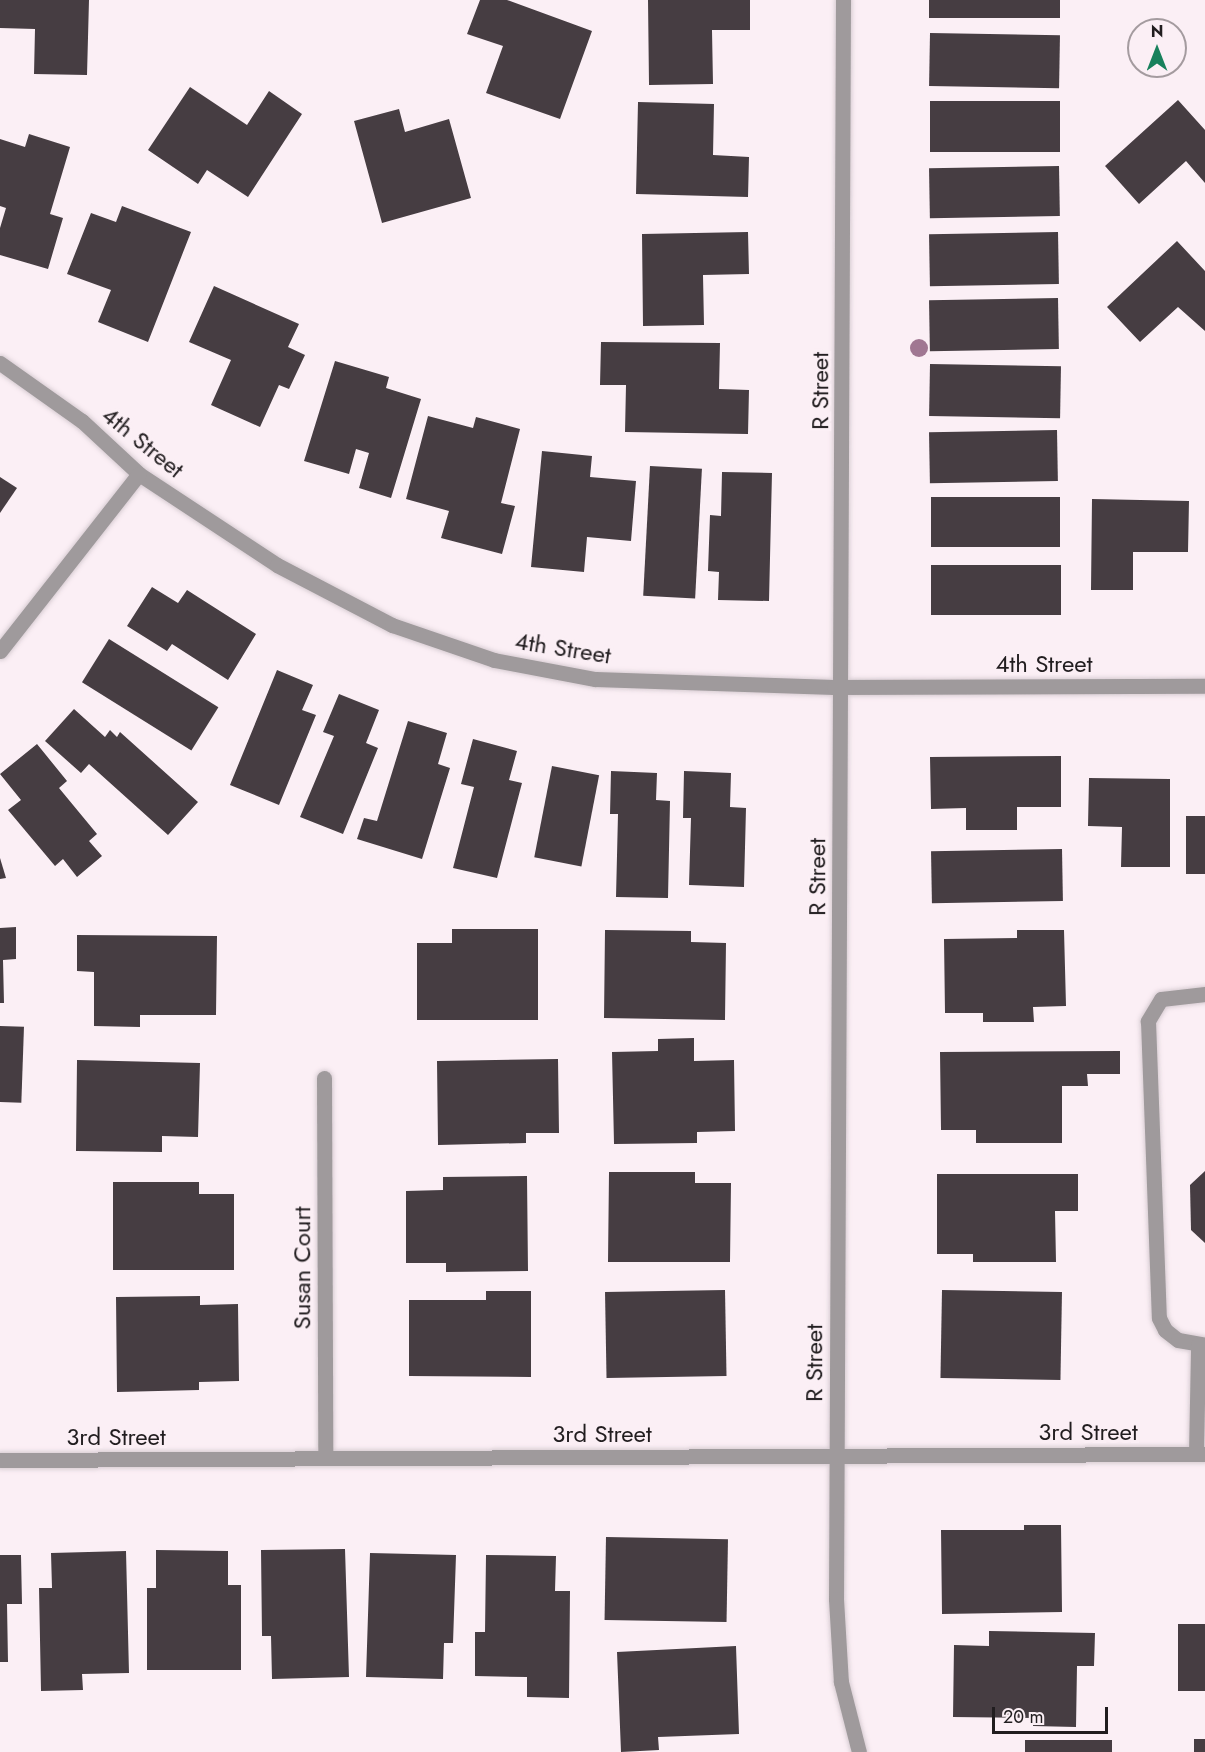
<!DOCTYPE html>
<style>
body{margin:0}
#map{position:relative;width:1205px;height:1752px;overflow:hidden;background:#fbeff5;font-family:Jost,sans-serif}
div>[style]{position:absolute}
.building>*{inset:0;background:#463d42;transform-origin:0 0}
.roads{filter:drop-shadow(0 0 2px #d8cdd3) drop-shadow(0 0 2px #d8cdd3)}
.minor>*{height:15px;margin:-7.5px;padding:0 7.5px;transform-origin:7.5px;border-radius:7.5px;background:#9f9a9c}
.trees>*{width:18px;height:18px;margin:-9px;border-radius:50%;background:#a07792}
span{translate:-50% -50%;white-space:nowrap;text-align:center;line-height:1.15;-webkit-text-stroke:6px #fbeff5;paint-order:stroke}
.street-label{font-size:24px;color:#211d1f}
.north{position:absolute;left:1127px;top:18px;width:60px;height:60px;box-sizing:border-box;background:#fbeff5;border:2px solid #a49b9f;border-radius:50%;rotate:0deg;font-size:16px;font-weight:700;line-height:24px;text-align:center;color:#211d1f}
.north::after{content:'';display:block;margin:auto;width:21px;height:27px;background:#18815c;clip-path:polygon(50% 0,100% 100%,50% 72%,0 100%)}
.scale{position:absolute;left:992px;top:1707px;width:116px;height:27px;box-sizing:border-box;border:3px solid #211d1f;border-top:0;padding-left:8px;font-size:18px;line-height:21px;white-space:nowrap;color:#211d1f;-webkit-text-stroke:4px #fbeff5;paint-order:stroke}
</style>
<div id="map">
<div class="building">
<i style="clip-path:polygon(0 0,89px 0,87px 75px,34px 74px,35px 29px,0 28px)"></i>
<i style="clip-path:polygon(480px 0,507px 0,592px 31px,560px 119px,486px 93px,503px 46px,467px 34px)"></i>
<i style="clip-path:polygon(648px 0,750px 0,750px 30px,712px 30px,713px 84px,649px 85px)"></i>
<i style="left:929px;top:0;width:131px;height:18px"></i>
<i style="left:930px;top:33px;width:130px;height:53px;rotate:1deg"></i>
<i style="clip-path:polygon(190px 87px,247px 125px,269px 91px,302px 114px,248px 197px,207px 170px,198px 184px,148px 150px)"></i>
<i style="clip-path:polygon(1178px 100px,1205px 130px,1205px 183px,1186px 161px,1139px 204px,1105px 166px)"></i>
<i style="left:930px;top:101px;width:130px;height:51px"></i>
<i style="clip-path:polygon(638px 102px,714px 104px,713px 155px,749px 157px,748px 197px,636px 194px)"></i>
<i style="clip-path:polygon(399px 109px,405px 132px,449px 119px,471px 198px,382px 223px,354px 121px)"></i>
<i style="clip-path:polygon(29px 134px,70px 147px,50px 214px,63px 218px,48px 269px,0 255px,0 228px,6px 208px,0 206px,0 139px,25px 147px)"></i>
<i style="left:1059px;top:166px;width:50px;height:130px;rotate:89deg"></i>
<i style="clip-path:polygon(122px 206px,191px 232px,148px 342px,98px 322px,111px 290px,67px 274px,91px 213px,116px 222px)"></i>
<i style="clip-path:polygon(748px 232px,749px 274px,703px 275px,704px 325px,643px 326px,642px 234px)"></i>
<i style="left:1058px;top:232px;width:52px;height:129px;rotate:89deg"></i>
<i style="clip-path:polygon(1177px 241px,1205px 271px,1205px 331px,1178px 307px,1140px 342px,1107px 307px)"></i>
<i style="clip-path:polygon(214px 286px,299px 324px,288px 347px,305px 355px,289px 389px,279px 385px,260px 427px,211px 405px,231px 360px,189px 342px)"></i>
<i style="left:1058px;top:298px;width:51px;height:129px;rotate:89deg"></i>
<i style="clip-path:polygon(601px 342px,720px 343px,719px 389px,749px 390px,748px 434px,625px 432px,626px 385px,600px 385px)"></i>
<i style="clip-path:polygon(335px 361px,389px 377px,386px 388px,421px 399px,391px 498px,359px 488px,369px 453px,356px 449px,349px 474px,304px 461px)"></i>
<i style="left:930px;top:364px;width:131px;height:52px;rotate:1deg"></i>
<i style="clip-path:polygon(428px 416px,473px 428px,476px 417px,520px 429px,501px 503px,515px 506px,502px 554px,441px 538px,449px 511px,406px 499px)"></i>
<i style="left:1057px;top:430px;width:51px;height:128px;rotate:89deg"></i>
<i style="clip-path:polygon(542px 451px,592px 456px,590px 477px,636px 481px,631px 541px,587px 537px,584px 572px,531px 567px)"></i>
<i style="left:650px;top:466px;width:52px;height:130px;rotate:3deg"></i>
<i style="clip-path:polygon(722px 472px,772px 473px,769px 601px,718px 600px,719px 572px,708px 571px,710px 515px,721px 516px)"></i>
<i style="clip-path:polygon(0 477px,17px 488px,0 513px)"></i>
<i style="left:1060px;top:497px;width:50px;height:129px;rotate:90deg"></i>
<i style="clip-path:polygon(1092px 499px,1189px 501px,1188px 552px,1133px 552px,1133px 590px,1091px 590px)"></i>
<i style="left:931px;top:565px;width:130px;height:50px"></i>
<i style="clip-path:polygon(152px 587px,178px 603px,187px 590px,256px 634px,228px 680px,172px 644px,167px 651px,127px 626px)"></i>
<i style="left:109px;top:639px;width:129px;height:51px;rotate:32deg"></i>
<i style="clip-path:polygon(277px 670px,313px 685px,302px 710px,316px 715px,279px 805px,230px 785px)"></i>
<i style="clip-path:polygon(339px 694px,379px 710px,366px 743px,378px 748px,343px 834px,300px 817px,334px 736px,323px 732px)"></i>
<i style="clip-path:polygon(74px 709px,105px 737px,110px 730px,117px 737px,120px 732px,198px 802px,168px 835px,89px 764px,81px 773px,45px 741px)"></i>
<i style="clip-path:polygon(408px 721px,447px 733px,438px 764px,450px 768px,422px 859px,357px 839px,364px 818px,377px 821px)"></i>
<i style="clip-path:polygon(473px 739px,517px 751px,509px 780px,522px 783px,497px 878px,453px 868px,474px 787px,461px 784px)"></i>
<i style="clip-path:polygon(37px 744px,67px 781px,59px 788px,97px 834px,89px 841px,102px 856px,77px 877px,63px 859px,55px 866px,8px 810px,21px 800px,0 774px)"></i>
<i style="clip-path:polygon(1061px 756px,1061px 807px,1017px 807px,1017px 830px,966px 830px,966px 808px,931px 809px,930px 757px)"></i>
<i style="left:552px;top:766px;width:48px;height:93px;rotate:11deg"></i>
<i style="clip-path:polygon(611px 771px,657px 773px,656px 800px,670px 801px,668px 898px,616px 897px,618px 814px,610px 814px)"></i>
<i style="clip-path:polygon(684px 771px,731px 773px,730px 807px,746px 808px,744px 887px,689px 885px,691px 818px,683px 818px)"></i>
<i style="clip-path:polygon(1089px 778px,1170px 779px,1170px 867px,1121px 867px,1122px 827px,1088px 826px)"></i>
<i style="left:1186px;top:816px;width:19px;height:58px"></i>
<i style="left:1062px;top:849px;width:52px;height:131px;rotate:89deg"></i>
<i style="clip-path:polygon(0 858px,6px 878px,0 879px)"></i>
<i style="clip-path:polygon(16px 927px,16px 959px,3px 960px,4px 1003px,0 1003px,0 928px)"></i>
<i style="clip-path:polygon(452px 929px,538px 929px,538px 1020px,417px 1020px,417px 943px,452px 943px)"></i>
<i style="clip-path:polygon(605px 930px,691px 931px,691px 942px,726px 943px,725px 1020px,604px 1018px)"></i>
<i style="clip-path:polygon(1017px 930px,1064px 930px,1066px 1006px,1033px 1007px,1034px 1022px,983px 1022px,983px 1013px,945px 1013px,944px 939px,1017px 938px)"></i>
<i style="clip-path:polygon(77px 935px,217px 936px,216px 1015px,140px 1015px,140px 1027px,94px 1026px,94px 972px,77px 971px)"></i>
<i style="left:0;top:1026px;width:24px;height:76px;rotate:2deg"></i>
<i style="clip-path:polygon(694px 1038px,694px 1061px,734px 1060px,735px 1131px,697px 1132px,697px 1143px,614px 1144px,612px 1052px,658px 1051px,658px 1039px)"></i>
<i style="clip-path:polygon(1120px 1051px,1120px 1074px,1087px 1074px,1088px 1086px,1062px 1086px,1062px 1143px,976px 1143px,976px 1130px,941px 1130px,940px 1052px)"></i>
<i style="clip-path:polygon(558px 1059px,559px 1133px,526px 1133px,526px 1143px,438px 1145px,437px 1061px)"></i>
<i style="clip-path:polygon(77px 1060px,200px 1063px,198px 1137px,162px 1136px,162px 1152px,76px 1151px)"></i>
<i style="clip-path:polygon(1205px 1171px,1205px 1243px,1191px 1230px,1190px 1185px)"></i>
<i style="clip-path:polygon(609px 1172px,695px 1172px,695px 1183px,731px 1183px,730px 1262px,608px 1262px)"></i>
<i style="clip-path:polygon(937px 1174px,1078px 1174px,1078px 1211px,1055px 1211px,1056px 1262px,973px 1262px,973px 1254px,937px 1254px)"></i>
<i style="clip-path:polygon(527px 1176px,528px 1271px,446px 1272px,446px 1263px,406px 1263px,406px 1191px,443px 1190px,443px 1177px)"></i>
<i style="clip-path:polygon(113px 1182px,199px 1182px,199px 1194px,234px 1194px,234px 1270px,113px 1270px)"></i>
<i style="left:725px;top:1290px;width:86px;height:120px;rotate:89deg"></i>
<i style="left:942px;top:1290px;width:120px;height:88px;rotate:1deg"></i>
<i style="clip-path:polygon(486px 1291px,531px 1291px,531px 1377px,409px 1376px,409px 1300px,486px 1300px)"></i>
<i style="clip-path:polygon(200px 1296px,200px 1305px,238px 1304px,239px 1381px,199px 1382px,199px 1390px,117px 1392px,116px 1297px)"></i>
<i style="clip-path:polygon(1024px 1525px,1061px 1525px,1062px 1612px,942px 1614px,941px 1530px,1024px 1530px)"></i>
<i style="left:606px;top:1537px;width:122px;height:83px;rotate:1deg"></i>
<i style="clip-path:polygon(345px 1549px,349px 1677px,272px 1679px,271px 1636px,262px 1636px,261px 1550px)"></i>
<i style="clip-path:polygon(156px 1550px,228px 1551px,228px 1585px,241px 1585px,241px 1670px,147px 1670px,147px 1588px,156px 1588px)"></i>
<i style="clip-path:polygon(126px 1551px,129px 1673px,82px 1674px,83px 1690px,41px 1691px,39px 1588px,52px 1588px,51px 1553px)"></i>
<i style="clip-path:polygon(370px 1553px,456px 1555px,453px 1643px,444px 1643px,443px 1679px,366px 1677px)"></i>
<i style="clip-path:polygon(0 1555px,21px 1555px,22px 1604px,7px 1604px,8px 1662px,0 1662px)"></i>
<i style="clip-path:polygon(486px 1555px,556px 1556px,555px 1591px,570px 1591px,569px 1698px,527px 1697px,527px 1677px,475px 1676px,475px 1632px,485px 1632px)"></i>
<i style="left:1178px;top:1624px;width:27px;height:67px"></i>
<i style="clip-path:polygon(989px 1631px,1095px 1633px,1094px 1666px,1077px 1666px,1076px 1727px,1033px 1726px,1033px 1718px,953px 1717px,954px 1645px,989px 1646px)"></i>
<i style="clip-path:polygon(736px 1646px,739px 1734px,658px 1737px,659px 1750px,621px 1752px,617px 1652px)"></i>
<i style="left:1194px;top:1739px;width:11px;height:13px"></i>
<i style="left:1112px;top:1740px;width:12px;height:87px;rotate:90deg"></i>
</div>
<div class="roads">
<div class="minor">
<i style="left:843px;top:0;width:1599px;rotate:90.25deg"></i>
<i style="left:836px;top:1599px;width:83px;rotate:86.6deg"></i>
<i style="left:841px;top:1682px;width:72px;rotate:75.6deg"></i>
<i style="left:0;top:363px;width:100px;rotate:35.3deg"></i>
<i style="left:82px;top:421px;width:78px;rotate:42.9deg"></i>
<i style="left:139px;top:474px;width:165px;rotate:33.4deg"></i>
<i style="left:277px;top:565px;width:130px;rotate:27.6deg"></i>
<i style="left:392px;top:625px;width:108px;rotate:18.9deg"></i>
<i style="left:494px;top:660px;width:103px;rotate:10.7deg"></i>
<i style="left:595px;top:679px;width:239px;rotate:1.9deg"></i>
<i style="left:834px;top:687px;width:371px;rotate:-0.2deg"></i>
<i style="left:0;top:651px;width:225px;rotate:-51.9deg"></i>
<i style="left:1205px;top:994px;width:44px;rotate:173.5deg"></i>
<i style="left:1161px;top:999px;width:26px;rotate:121deg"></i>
<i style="left:1148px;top:1021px;width:297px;rotate:87.9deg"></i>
<i style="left:1159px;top:1318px;width:13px;rotate:63deg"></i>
<i style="left:1165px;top:1330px;width:16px;rotate:38deg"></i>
<i style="left:1178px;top:1340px;width:27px;rotate:10deg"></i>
<i style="left:324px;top:1078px;width:380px;rotate:89.8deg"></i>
<i style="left:1196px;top:1454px;width:109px;rotate:-88.9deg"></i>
<i style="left:0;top:1460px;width:1205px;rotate:-0.29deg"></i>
</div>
</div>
<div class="trees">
<i style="left:919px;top:348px"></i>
</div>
<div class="street-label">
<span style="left:820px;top:391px;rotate:-90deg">R Street</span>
<span style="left:143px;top:442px;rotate:39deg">4th Street</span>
<span style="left:563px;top:648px;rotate:9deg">4th Street</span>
<span style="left:1044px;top:664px">4th Street</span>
<span style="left:817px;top:877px;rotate:-90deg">R Street</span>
<span style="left:302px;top:1268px;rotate:-90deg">Susan Court</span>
<span style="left:814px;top:1363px;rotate:-90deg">R Street</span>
<span style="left:1088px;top:1432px">3rd Street</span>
<span style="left:602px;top:1434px">3rd Street</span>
<span style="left:116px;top:1437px">3rd Street</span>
</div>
<div class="north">N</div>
<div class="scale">20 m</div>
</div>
